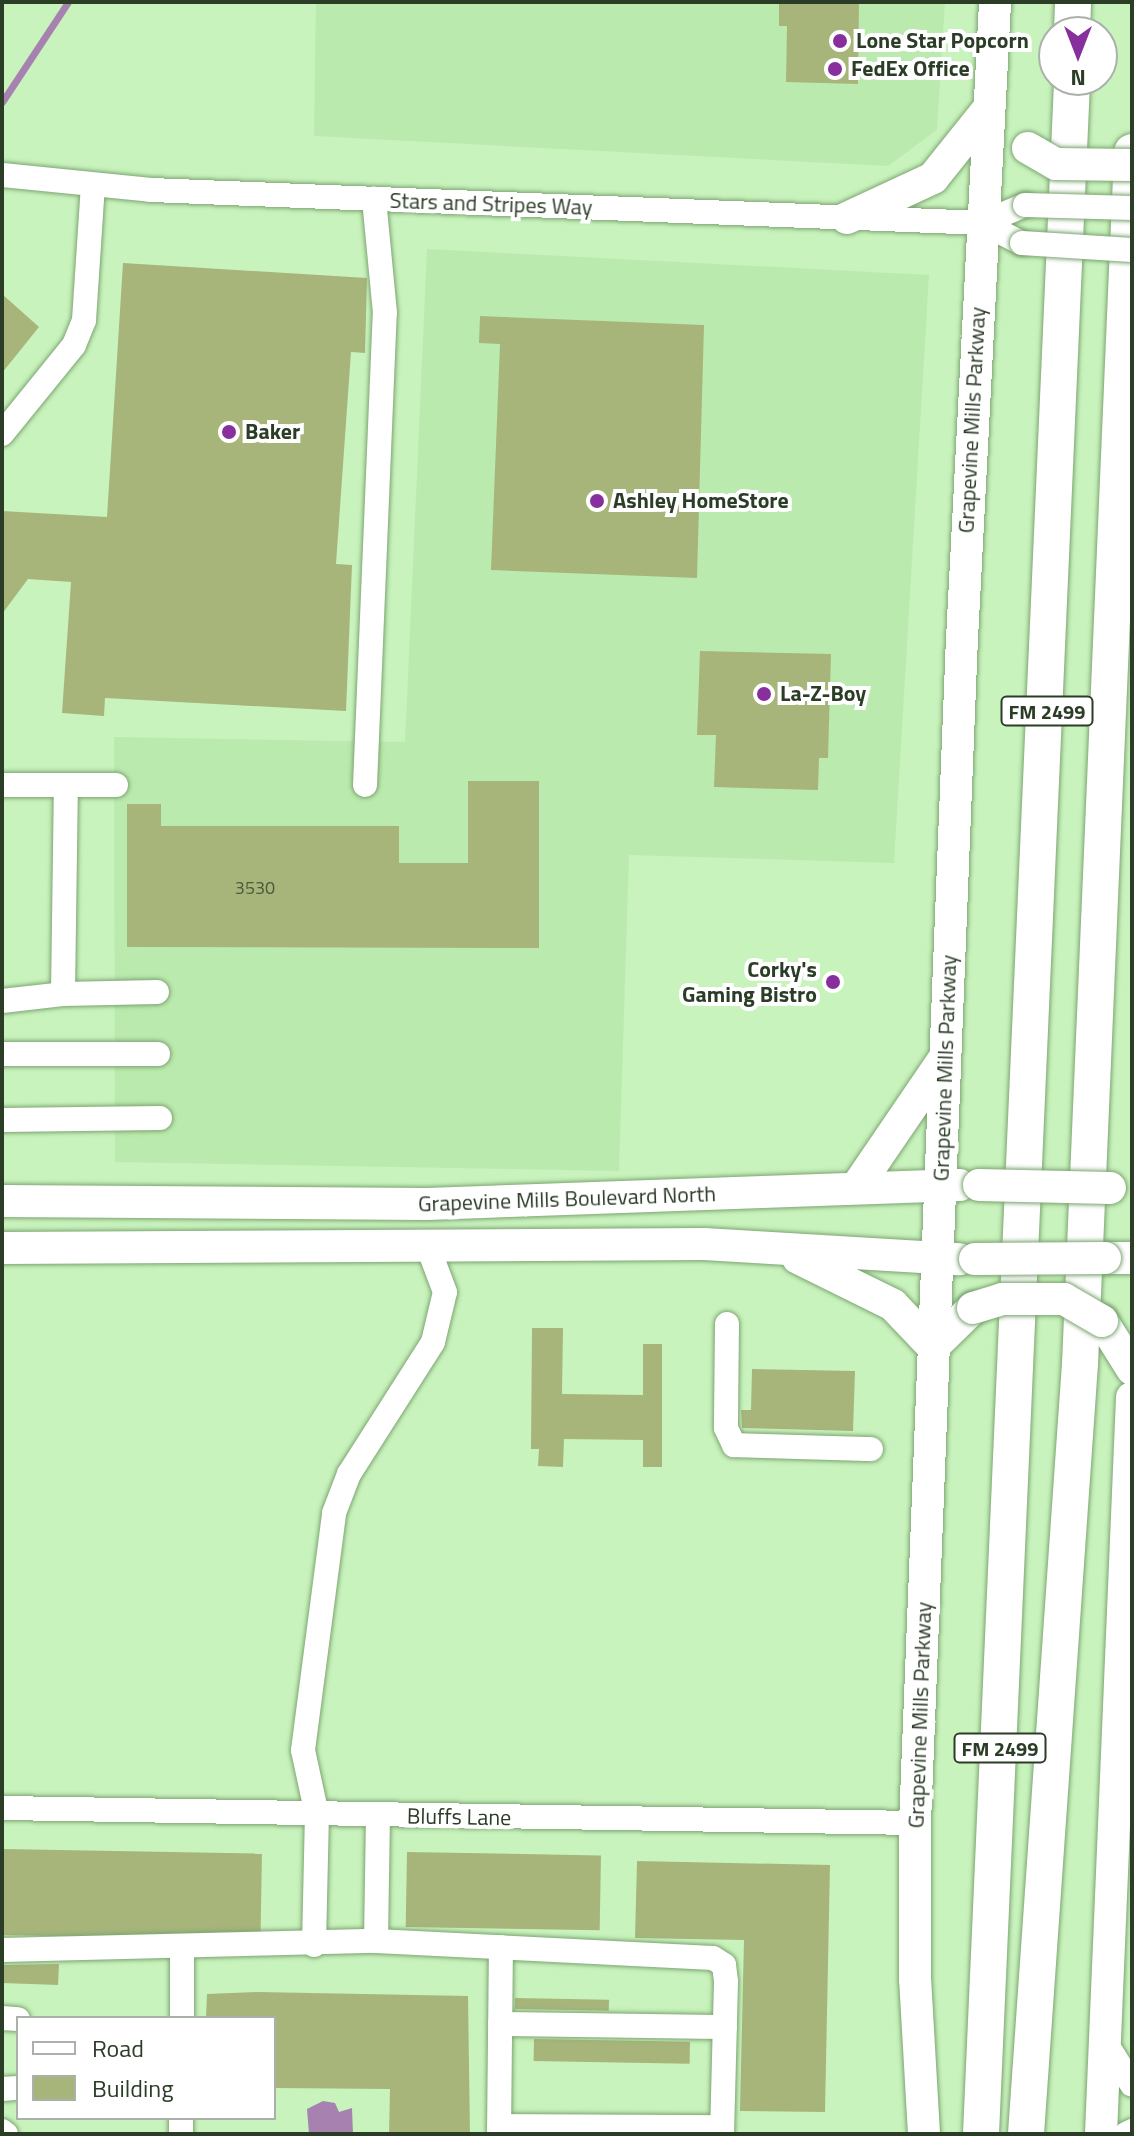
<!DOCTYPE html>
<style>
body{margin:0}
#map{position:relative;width:1134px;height:2136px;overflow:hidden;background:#c9f3bd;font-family:"Titillium Web",sans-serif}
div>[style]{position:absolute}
.built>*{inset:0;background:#bbeaae}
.water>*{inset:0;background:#a782b1}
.stream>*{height:7px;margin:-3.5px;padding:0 3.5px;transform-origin:3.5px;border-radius:3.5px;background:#a782b1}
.building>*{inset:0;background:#a7b57b;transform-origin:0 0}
.roads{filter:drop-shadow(0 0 2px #7da572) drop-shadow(0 0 2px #7da572)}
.minor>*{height:24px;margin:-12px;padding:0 12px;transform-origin:12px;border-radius:12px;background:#fff}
.major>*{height:32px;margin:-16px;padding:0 16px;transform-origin:16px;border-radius:16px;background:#fff}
.highway>*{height:36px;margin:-18px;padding:0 18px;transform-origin:18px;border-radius:18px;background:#fff}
.bridges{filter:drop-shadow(0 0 2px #7da572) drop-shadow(0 0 2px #7da572)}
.minor-bridge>*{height:24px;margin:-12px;padding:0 12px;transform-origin:12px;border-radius:12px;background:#fff}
.major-bridge>*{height:32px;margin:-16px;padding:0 16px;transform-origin:16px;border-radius:16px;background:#fff}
.dots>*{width:22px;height:22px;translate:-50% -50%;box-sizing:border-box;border:4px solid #fff;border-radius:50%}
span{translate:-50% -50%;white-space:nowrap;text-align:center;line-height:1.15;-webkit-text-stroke:8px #fff;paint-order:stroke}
.number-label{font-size:18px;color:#4a5a3c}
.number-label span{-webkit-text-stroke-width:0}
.shield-label span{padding:2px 6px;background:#fff;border:2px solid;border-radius:6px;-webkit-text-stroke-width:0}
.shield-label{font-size:20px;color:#2b3c27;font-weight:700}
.poi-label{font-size:22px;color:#2b3c27;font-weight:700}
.left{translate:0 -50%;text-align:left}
.right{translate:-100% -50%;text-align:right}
.street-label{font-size:22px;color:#2b3c27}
.frame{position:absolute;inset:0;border:4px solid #2b3c27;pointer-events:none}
.legend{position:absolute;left:16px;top:2016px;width:260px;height:104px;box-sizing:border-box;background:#fff;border:2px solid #aab1a9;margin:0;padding:10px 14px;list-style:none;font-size:24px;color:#2b3c27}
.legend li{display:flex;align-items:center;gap:16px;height:40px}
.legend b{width:40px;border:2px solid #aab1a9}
.north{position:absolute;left:1038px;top:16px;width:80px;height:80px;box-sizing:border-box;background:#fff;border:2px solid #aab1a9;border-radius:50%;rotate:180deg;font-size:22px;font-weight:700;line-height:32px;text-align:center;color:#2b3c27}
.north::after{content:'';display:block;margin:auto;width:28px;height:36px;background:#87309d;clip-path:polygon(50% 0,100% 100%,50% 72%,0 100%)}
</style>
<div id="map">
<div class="built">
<i style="clip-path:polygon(316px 2px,945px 2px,937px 130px,888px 166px,314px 136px)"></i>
<i style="clip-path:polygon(427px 249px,929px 275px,894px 863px,629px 855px,619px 1171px,115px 1162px,114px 737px,405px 742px)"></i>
</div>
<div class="water">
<i style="clip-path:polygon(323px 2101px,335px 2103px,339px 2112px,352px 2108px,353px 2134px,309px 2134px,307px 2109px)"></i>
</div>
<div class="stream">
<i style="left:2px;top:102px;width:120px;rotate:-56.6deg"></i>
</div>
<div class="building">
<i style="clip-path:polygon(779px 2px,859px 2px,858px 84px,786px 82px,787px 26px,779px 26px)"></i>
<i style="clip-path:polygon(123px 263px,367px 278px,365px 353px,351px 352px,336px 564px,352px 565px,346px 711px,105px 698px,104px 716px,62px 713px,71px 582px,28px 579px,2px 614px,2px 511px,107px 517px)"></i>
<i style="clip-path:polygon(2px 294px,39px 327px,2px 373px)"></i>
<i style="clip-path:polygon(480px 316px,704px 325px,697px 578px,491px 570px,500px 344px,479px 343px)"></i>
<i style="clip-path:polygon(700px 651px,831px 654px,828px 758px,819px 758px,818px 790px,714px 787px,716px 735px,697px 735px)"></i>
<i style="clip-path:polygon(468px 781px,539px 781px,539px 948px,127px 947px,127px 804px,161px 804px,161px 826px,399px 826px,399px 863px,468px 863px)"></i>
<i style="clip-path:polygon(532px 1328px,563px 1328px,562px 1394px,643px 1395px,643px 1344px,662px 1344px,662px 1467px,643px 1467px,643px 1440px,564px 1439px,563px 1467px,538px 1466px,539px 1449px,531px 1449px)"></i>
<i style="clip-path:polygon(752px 1369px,855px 1371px,853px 1431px,742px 1428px,741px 1410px,751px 1410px)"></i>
<i style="left:2px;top:1849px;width:260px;height:86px;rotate:1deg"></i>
<i style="left:407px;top:1852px;width:194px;height:75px;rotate:1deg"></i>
<i style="clip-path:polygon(637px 1861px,830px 1865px,825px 2112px,740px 2111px,744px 1940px,635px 1938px)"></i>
<i style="clip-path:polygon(59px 1964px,58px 1985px,2px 1983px,2px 1965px)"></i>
<i style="clip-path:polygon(258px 1992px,468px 1996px,470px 2134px,389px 2134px,390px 2089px,274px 2088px,274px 2018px,206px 2018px,207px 1994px)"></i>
<i style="left:515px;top:1998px;width:94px;height:11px;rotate:1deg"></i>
<i style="left:534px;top:2039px;width:156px;height:22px;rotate:1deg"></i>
</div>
<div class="roads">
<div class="minor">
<i style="left:2px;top:175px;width:150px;rotate:5.7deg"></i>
<i style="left:151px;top:190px;width:832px;rotate:2.27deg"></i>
<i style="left:982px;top:223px;width:45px;rotate:26.6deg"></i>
<i style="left:982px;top:223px;width:47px;rotate:-22.7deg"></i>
<i style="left:2px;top:434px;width:114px;rotate:-51deg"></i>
<i style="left:74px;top:345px;width:27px;rotate:-68deg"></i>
<i style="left:84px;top:320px;width:134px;rotate:-86.2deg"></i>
<i style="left:2px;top:785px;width:114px"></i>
<i style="left:365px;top:785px;width:472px;rotate:-87.6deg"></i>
<i style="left:385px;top:313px;width:115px;rotate:-95.5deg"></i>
<i style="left:63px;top:994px;width:94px;rotate:-1.2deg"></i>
<i style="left:2px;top:1001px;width:61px;rotate:-6.5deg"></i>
<i style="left:63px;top:994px;width:209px;rotate:-89.2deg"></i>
<i style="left:2px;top:1054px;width:156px"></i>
<i style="left:2px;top:1120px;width:158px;rotate:-0.7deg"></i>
<i style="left:727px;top:1324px;width:104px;rotate:90.6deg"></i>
<i style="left:726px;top:1428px;width:19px;rotate:65deg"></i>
<i style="left:734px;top:1445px;width:137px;rotate:1.7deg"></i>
<i style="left:2px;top:1808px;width:913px;rotate:0.94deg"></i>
<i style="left:376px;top:1941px;width:125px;rotate:-89.1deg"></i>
<i style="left:314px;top:1945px;width:130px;rotate:-88.7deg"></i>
<i style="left:317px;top:1815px;width:66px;rotate:-102.2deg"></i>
<i style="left:303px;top:1750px;width:239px;rotate:-82.5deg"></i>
<i style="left:334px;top:1513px;width:42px;rotate:-69deg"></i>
<i style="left:349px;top:1474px;width:156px;rotate:-57.5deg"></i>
<i style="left:433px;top:1342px;width:51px;rotate:-76.5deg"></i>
<i style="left:445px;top:1292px;width:48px;rotate:-110.7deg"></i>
<i style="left:2px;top:1950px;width:374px;rotate:-1.4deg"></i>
<i style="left:376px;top:1941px;width:337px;rotate:2.9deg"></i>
<i style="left:713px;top:1958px;width:13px;rotate:32deg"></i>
<i style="left:724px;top:1965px;width:17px;rotate:83deg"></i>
<i style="left:726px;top:1982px;width:152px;rotate:91.5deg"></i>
<i style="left:2px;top:2018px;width:16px;rotate:4deg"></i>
<i style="left:182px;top:2018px;width:69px;rotate:-90deg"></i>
<i style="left:500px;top:2024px;width:225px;rotate:0.8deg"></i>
<i style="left:1106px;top:2043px;width:49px;rotate:58.2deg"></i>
<i style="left:2px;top:2089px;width:16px;rotate:-4deg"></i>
<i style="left:500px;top:2126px;width:222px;rotate:0.3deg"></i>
<i style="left:2px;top:2131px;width:5px;rotate:37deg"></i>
<i style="left:181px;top:2134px;width:16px;rotate:-90deg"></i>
<i style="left:499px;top:2134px;width:187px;rotate:-89.4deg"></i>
<i style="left:1126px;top:2134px;width:7px;rotate:-27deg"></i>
</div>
<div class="major">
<i style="left:847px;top:218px;width:95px;rotate:-24.9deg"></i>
<i style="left:933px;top:178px;width:90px;rotate:-51.3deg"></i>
<i style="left:858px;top:1185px;width:153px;rotate:-55.7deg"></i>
<i style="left:2px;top:1201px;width:425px;rotate:0.4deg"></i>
<i style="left:427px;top:1204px;width:533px;rotate:-2.04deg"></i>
<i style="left:2px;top:1248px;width:702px;rotate:-0.33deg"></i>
<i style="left:704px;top:1244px;width:256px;rotate:3.4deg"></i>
<i style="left:798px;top:1258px;width:106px;rotate:26.3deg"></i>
<i style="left:893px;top:1305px;width:58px;rotate:46.4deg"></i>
<i style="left:933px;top:1347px;width:56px;rotate:-44.3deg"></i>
<i style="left:1105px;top:1258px;width:27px"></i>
<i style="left:1102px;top:1321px;width:57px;rotate:58deg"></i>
<i style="left:924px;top:2134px;width:155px;rotate:-93.3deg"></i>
<i style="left:915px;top:1979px;width:156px;rotate:-90deg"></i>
<i style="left:915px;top:1823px;width:1185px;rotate:-87.73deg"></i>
<i style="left:962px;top:639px;width:638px;rotate:-87.03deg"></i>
<i style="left:1101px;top:2134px;width:737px;rotate:-87.59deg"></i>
</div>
<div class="highway">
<i style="left:1072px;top:32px;width:30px;rotate:-88deg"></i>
<i style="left:981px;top:2134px;width:2056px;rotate:-87.46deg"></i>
<i style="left:1026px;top:2134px;width:772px;rotate:-85.99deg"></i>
<i style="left:1080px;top:1364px;width:1213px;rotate:-87.54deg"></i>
</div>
</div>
<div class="bridges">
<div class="minor-bridge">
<i style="left:1025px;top:205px;width:107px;rotate:1.6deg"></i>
<i style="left:1022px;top:243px;width:110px;rotate:3.6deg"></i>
</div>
<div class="major-bridge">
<i style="left:1028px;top:148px;width:32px;rotate:30deg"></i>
<i style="left:1056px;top:164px;width:76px;rotate:0.8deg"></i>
<i style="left:979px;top:1185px;width:131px;rotate:1.3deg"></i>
<i style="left:975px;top:1259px;width:130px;rotate:-0.4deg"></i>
<i style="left:973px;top:1308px;width:30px;rotate:-17deg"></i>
<i style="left:1002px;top:1299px;width:62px"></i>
<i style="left:1064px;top:1299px;width:44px;rotate:30.1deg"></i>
</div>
</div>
<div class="dots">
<i style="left:840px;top:41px;background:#87309d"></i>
<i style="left:835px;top:69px;background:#87309d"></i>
<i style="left:229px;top:432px;background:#87309d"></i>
<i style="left:597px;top:501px;background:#87309d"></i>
<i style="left:764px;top:694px;background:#87309d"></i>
<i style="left:833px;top:982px;background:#87309d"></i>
</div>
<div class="number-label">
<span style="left:255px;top:888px">3530</span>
</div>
<div class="shield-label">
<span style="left:1047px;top:711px">FM 2499</span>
<span style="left:1000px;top:1748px">FM 2499</span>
</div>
<div class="poi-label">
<span class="left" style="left:856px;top:41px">Lone Star Popcorn</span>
<span class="left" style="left:851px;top:69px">FedEx Office</span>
<span class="left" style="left:245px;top:432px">Baker</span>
<span class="left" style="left:613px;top:501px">Ashley HomeStore</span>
<span class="left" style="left:780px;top:694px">La-Z-Boy</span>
<span class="right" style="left:817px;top:982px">Corky's<br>Gaming Bistro</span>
</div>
<div class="street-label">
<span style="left:491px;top:204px;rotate:2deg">Stars and Stripes Way</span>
<span style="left:972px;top:420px;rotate:-87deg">Grapevine Mills Parkway</span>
<span style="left:945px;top:1068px;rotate:-88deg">Grapevine Mills Parkway</span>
<span style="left:567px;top:1199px;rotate:-2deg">Grapevine Mills Boulevard North</span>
<span style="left:920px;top:1715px;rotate:-88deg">Grapevine Mills Parkway</span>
<span style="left:459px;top:1817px;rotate:1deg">Bluffs Lane</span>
</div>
<div class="frame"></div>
<ul class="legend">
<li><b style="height:10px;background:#fff"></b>Road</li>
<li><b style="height:22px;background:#a7b57b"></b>Building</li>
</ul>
<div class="north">N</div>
</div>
